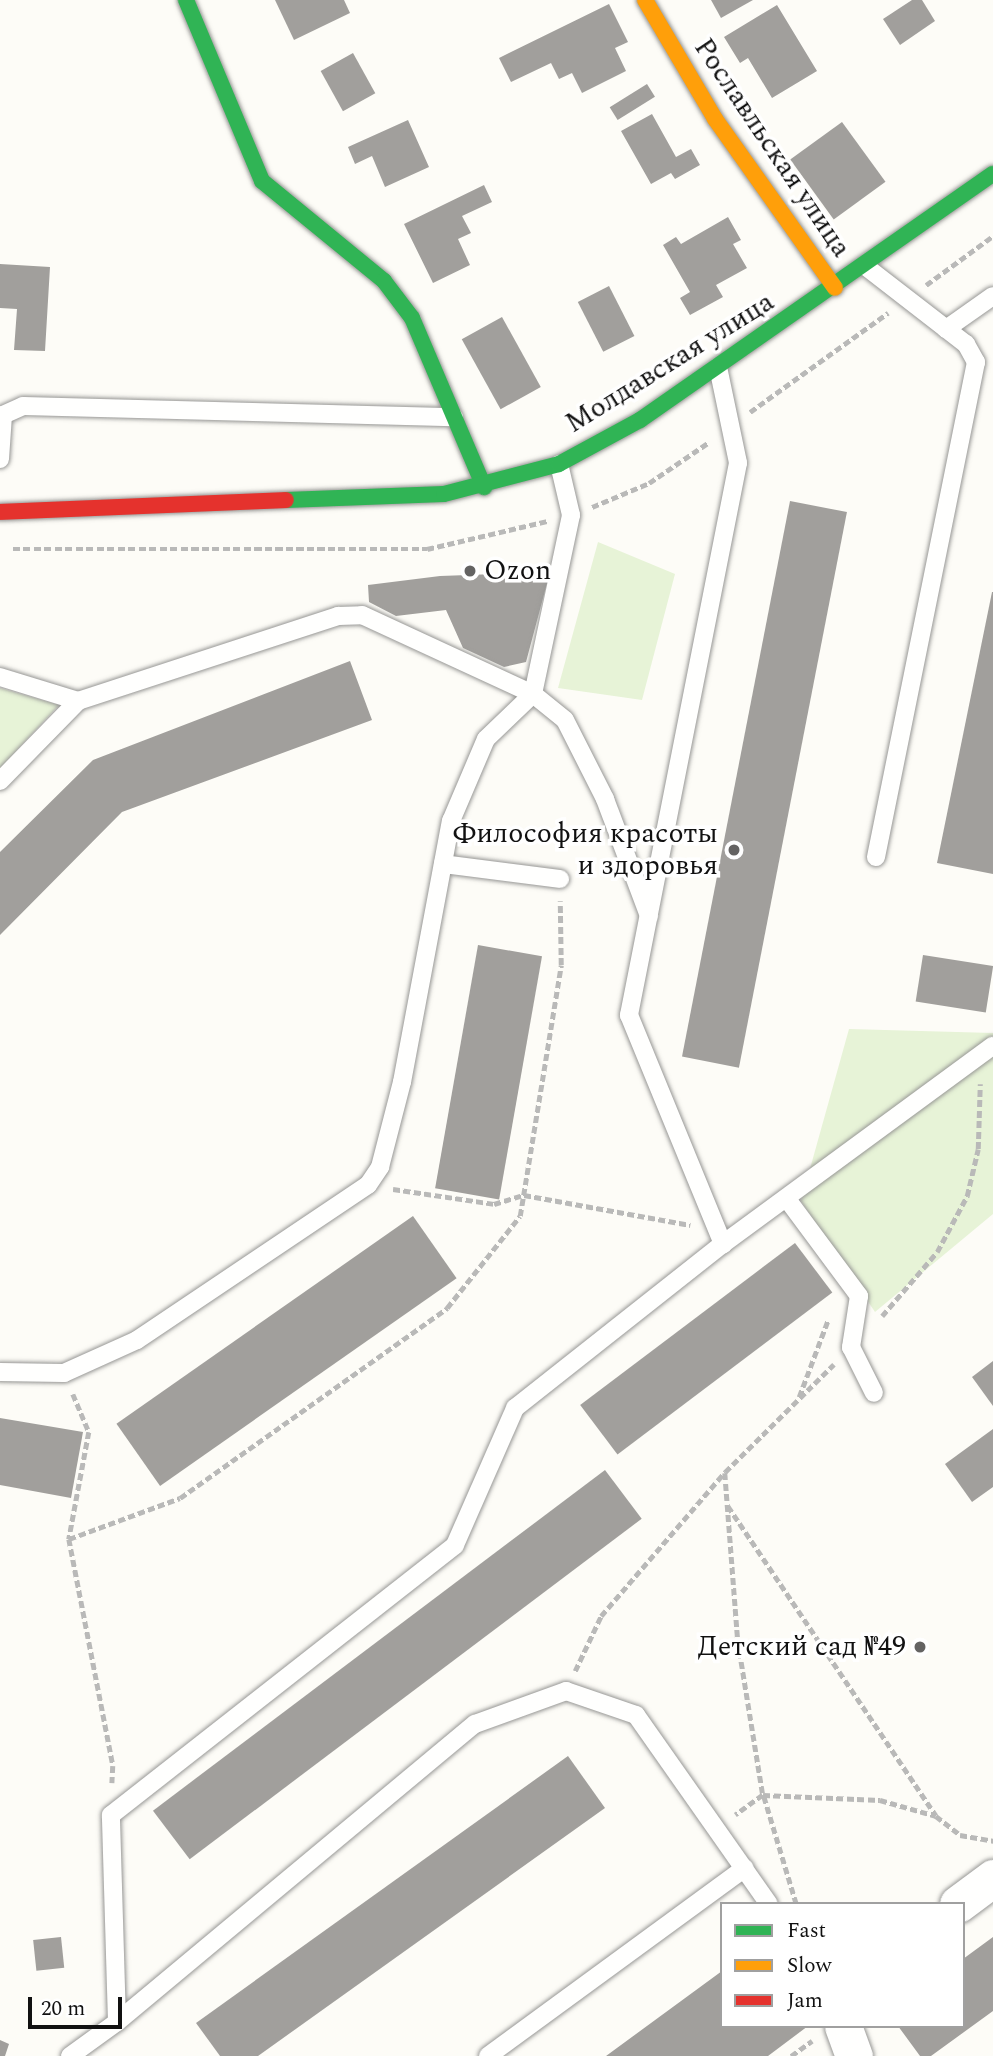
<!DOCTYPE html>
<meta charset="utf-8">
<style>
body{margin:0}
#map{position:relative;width:993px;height:2056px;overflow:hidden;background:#fdfcf7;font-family:Spectral,serif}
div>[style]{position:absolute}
.green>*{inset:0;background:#e7f3d7}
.building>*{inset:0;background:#a19f9c;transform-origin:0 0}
.path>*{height:4.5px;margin-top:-2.25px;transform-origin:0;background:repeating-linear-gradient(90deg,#b9b9b8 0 7px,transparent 0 10.5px)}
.roads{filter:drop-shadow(0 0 2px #979795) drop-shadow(0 0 2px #979795)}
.lane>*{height:18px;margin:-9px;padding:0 9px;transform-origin:9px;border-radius:9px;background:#fffffe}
.street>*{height:37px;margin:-18.5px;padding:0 18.5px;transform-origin:18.5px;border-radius:18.5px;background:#fffffe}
.fast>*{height:16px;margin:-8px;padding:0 8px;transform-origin:8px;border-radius:8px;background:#30b455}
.slow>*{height:16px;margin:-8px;padding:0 8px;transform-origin:8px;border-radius:8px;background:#ff9f0a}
.jam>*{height:16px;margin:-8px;padding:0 8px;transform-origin:8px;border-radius:8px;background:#e5322d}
.dots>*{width:19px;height:19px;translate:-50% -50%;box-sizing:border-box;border:4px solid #fff;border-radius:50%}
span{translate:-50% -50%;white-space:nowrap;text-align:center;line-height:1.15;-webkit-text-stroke:7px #fff;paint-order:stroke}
.street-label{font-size:28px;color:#111}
.poi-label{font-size:28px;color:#111}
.left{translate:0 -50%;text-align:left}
.right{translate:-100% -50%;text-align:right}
.legend{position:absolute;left:720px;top:1902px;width:245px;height:126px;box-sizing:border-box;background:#fff;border:2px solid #a0a0a0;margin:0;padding:9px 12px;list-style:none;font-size:21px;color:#111}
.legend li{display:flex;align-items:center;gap:14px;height:35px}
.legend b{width:35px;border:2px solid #a0a0a0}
.scale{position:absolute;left:28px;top:1997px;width:94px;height:32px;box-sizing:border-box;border:4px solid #111;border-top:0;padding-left:9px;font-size:21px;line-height:24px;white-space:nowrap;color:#111;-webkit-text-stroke:5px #fff;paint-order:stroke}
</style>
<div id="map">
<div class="green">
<i style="clip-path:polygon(598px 542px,675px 574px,642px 700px,558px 688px)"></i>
<i style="clip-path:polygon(0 688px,59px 705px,0 768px)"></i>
<i style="clip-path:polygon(849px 1029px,993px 1033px,993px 1214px,875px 1312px,801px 1201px)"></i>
</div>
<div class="building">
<i style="clip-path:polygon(275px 0,344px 0,350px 13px,294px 40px)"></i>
<i style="clip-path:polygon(711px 0,753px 0,721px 18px)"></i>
<i style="clip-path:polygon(912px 0,922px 0,935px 21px,900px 45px,883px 19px)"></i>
<i style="clip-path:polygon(609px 4px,628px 42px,615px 48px,626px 71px,582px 93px,572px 73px,559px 79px,551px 63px,511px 82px,499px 58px)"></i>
<i style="clip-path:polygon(777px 5px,817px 71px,772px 98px,748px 58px,740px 63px,724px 37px)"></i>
<i style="left:353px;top:53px;width:46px;height:37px;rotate:61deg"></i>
<i style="left:647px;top:84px;width:15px;height:44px;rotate:58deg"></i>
<i style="clip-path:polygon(652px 114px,676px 157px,691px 149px,700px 165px,675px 179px,671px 173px,651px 184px,621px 131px)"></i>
<i style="clip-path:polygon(408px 120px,429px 167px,385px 187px,372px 156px,355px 164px,348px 147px)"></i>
<i style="left:842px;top:122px;width:74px;height:64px;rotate:54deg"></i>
<i style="clip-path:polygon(484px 185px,492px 202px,462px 216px,471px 233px,458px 239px,470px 265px,433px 283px,404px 224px)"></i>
<i style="clip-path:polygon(728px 217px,741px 240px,733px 244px,747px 268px,716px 285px,723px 297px,690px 315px,680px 298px,690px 292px,663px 245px,676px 237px,681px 244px)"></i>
<i style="clip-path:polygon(0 264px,50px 267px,45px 351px,14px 350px,17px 309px,0 308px)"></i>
<i style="left:609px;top:286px;width:56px;height:35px;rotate:63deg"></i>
<i style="left:502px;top:317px;width:80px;height:46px;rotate:61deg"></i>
<i style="left:790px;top:501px;width:58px;height:566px;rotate:11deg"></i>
<i style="clip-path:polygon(550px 572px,526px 662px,504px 667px,463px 648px,446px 610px,396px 616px,369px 602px,368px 585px,440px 576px)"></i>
<i style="clip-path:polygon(992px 592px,993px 592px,993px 874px,937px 863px)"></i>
<i style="clip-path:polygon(350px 661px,372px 720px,122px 812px,0 935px,0 852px,93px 760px)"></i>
<i style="left:478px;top:945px;width:65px;height:247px;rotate:10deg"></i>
<i style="left:923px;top:955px;width:71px;height:47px;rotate:9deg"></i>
<i style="left:413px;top:1216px;width:76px;height:362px;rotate:55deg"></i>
<i style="left:795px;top:1243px;width:62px;height:269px;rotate:53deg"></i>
<i style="clip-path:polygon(993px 1361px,993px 1406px,972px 1377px)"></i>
<i style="clip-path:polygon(0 1418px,83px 1432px,71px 1498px,0 1485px)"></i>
<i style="clip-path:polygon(993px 1429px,993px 1487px,972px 1502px,945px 1464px)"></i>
<i style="left:605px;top:1470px;width:61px;height:566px;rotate:53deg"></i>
<i style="clip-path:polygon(568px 1756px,605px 1808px,258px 2056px,220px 2056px,196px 2023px)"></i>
<i style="left:61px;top:1937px;width:31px;height:28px;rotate:84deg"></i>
<i style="clip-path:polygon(993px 1937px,993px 2011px,931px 2056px,920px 2056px,898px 2026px,963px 2026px,963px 1959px)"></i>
<i style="clip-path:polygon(722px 1971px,722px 2026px,808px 2026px,768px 2056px,606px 2056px)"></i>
<i style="clip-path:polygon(0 2040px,9px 2044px,5px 2056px,0 2056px)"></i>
</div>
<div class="path">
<i style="left:926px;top:285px;width:83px;rotate:-36.2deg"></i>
<i style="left:750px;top:412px;width:170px;rotate:-35.7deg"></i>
<i style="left:592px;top:507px;width:62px;rotate:-22.8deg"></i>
<i style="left:649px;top:483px;width:73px;rotate:-34.3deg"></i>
<i style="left:13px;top:549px;width:414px"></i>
<i style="left:427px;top:549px;width:123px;rotate:-13.1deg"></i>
<i style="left:393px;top:1189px;width:102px;rotate:8.4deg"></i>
<i style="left:494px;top:1204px;width:31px;rotate:-17deg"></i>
<i style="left:524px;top:1195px;width:169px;rotate:10.2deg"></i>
<i style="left:882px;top:1316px;width:84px;rotate:-49.3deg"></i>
<i style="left:937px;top:1252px;width:64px;rotate:-61.8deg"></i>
<i style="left:967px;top:1196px;width:48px;rotate:-76.8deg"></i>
<i style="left:978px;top:1149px;width:65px;rotate:-88.2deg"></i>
<i style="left:73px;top:1394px;width:41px;rotate:67.2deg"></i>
<i style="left:89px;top:1432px;width:109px;rotate:100.6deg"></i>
<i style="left:69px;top:1539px;width:231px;rotate:79deg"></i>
<i style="left:113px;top:1766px;width:17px;rotate:93deg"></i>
<i style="left:799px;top:1397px;width:82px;rotate:-69.4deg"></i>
<i style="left:725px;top:1473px;width:169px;rotate:85.6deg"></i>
<i style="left:738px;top:1641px;width:156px;rotate:80.8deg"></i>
<i style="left:763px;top:1795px;width:34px;rotate:144deg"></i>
<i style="left:728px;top:1506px;width:373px;rotate:56.1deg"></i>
<i style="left:69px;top:1539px;width:118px;rotate:-20.3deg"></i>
<i style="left:180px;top:1498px;width:328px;rotate:-35.4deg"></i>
<i style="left:447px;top:1308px;width:117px;rotate:-51.6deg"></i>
<i style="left:520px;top:1216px;width:254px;rotate:-80.7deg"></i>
<i style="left:561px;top:965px;width:64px;rotate:-90.9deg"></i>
<i style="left:575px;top:1671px;width:61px;rotate:-64.7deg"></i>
<i style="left:601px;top:1616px;width:190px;rotate:-49.3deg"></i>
<i style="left:725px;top:1472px;width:153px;rotate:-44.7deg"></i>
<i style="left:796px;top:1904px;width:114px;rotate:-106.8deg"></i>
<i style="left:763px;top:1795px;width:117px;rotate:2.4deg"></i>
<i style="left:880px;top:1800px;width:58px;rotate:15.9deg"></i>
<i style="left:936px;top:1816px;width:31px;rotate:38deg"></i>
<i style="left:960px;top:1835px;width:34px;rotate:10deg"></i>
<i style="left:791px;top:2056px;width:26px;rotate:-36deg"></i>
</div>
<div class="roads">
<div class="lane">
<i style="left:865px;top:266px;width:128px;rotate:37.7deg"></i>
<i style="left:966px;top:344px;width:21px;rotate:61deg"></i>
<i style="left:976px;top:362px;width:505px;rotate:101.42deg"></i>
<i style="left:946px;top:329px;width:57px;rotate:-35.1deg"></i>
<i style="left:718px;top:367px;width:98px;rotate:78.2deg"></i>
<i style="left:738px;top:463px;width:563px;rotate:101.17deg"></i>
<i style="left:629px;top:1015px;width:248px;rotate:67.7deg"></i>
<i style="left:0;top:459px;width:44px;rotate:-86.1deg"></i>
<i style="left:3px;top:415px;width:22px;rotate:-24deg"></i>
<i style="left:23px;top:406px;width:431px;rotate:1.5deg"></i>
<i style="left:0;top:677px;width:82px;rotate:17.1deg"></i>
<i style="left:0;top:781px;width:112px;rotate:-45.7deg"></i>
<i style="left:78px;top:701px;width:274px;rotate:-18.1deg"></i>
<i style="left:338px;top:616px;width:24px;rotate:-2deg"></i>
<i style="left:362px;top:615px;width:188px;rotate:24.8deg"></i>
<i style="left:533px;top:694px;width:41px;rotate:39.1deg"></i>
<i style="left:565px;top:720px;width:89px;rotate:63.1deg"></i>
<i style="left:605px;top:799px;width:125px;rotate:69.4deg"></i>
<i style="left:443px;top:864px;width:118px;rotate:7.3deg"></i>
<i style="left:787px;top:1199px;width:121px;rotate:53.4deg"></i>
<i style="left:859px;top:1296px;width:52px;rotate:98.9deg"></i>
<i style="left:851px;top:1347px;width:51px;rotate:63.4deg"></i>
<i style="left:0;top:1372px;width:64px;rotate:0.9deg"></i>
<i style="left:64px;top:1373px;width:80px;rotate:-24.3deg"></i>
<i style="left:137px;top:1340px;width:278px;rotate:-33.9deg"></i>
<i style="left:368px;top:1185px;width:22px;rotate:-56deg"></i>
<i style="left:380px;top:1167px;width:88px;rotate:-75.5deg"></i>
<i style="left:402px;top:1082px;width:266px;rotate:-79.4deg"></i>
<i style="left:451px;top:821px;width:89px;rotate:-66.9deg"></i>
<i style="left:486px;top:739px;width:65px;rotate:-43.8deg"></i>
<i style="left:533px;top:694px;width:183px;rotate:-78deg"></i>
<i style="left:571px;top:515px;width:52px;rotate:-103.2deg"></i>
<i style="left:117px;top:2022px;width:466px;rotate:-39.8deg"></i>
<i style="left:475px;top:1724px;width:97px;rotate:-19.9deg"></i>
<i style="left:566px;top:1691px;width:74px;rotate:18.9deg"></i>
<i style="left:636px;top:1715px;width:231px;rotate:54.9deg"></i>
<i style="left:70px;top:2056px;width:58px;rotate:-35.9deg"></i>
<i style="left:117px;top:2022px;width:207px;rotate:-91.7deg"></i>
<i style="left:111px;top:1815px;width:437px;rotate:-38.1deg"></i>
<i style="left:455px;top:1545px;width:150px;rotate:-66.3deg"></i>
<i style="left:515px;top:1408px;width:265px;rotate:-38.3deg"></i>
<i style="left:723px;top:1244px;width:335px;rotate:-36.3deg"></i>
<i style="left:488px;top:2056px;width:318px;rotate:-36.2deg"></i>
</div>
<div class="street">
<i style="left:958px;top:1904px;width:44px;rotate:-36.6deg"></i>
<i style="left:843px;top:2026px;width:32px;rotate:70deg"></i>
</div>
<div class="fast">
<i style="left:186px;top:0;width:196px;rotate:67.2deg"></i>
<i style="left:262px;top:181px;width:158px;rotate:39.3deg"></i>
<i style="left:384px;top:281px;width:46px;rotate:52.9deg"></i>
<i style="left:412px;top:318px;width:184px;rotate:66.9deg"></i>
<i style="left:286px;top:500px;width:158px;rotate:-2.2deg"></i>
<i style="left:444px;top:494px;width:119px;rotate:-14.6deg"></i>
<i style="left:559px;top:464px;width:92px;rotate:-28.5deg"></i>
<i style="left:640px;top:420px;width:430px;rotate:-34.9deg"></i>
</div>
<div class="slow">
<i style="left:645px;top:0;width:138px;rotate:59.5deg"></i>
<i style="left:715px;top:119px;width:207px;rotate:54.6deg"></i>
</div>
<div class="jam">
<i style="left:0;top:512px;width:286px;rotate:-2.4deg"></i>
</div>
</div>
<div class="dots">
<i style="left:470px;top:571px;background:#646362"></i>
<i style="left:734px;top:850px;background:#646362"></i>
<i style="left:920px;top:1647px;background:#646362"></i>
</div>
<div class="street-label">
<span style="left:772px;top:148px;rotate:56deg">Рославльская улица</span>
<span style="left:670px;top:363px;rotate:-32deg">Молдавская улица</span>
</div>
<div class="poi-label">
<span class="left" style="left:484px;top:571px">Ozon</span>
<span class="right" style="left:718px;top:850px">Философия красоты<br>и здоровья</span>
<span class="right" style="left:906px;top:1647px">Детский сад №49</span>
</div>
<ul class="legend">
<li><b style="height:9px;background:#30b455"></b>Fast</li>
<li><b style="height:9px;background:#ff9f0a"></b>Slow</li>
<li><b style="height:9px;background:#e5322d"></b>Jam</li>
</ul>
<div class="scale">20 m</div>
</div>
